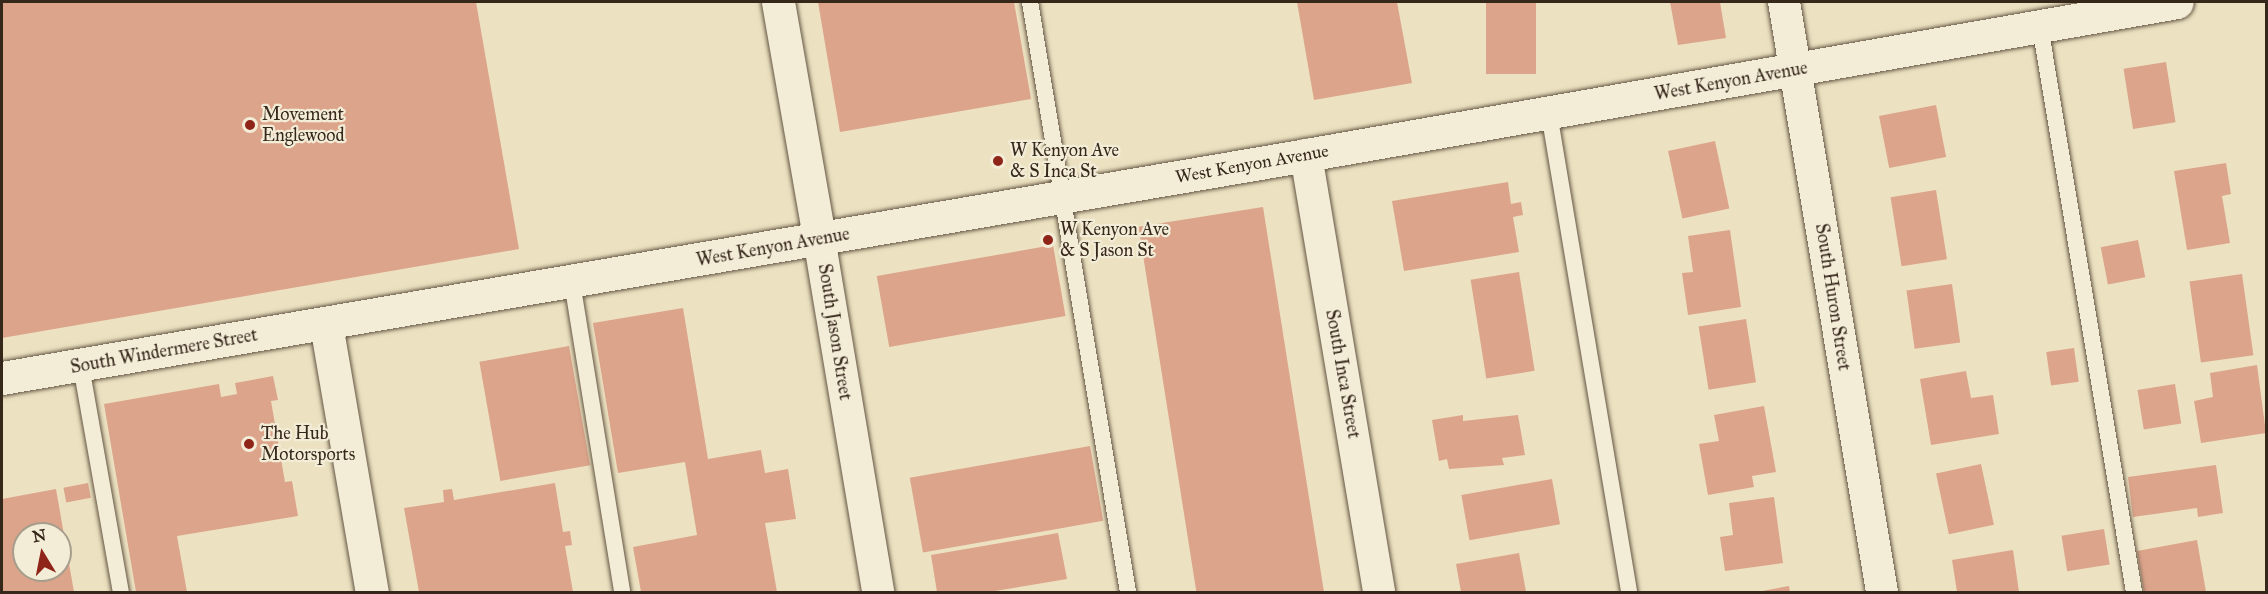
<!DOCTYPE html>
<style>
body{margin:0}
#map{position:relative;width:2268px;height:594px;overflow:hidden;background:#ece2c1;font-family:"IM FELL Great Primer",serif}
div>[style]{position:absolute}
.building>*{inset:0;background:#dca48b;transform-origin:0 0}
.roads{filter:drop-shadow(0 0 2px #645644) drop-shadow(0 0 2px #645644)}
.lane>*{height:16px;margin:-8px;padding:0 8px;transform-origin:8px;border-radius:8px;background:#f3ecd7}
.street>*{height:32px;margin:-16px;padding:0 16px;transform-origin:16px;border-radius:16px;background:#f3ecd7}
.secondary>*{height:33px;margin:-16.5px;padding:0 16.5px;transform-origin:16.5px;border-radius:16.5px;background:#f3ecd7}
.dots>*{width:16px;height:16px;translate:-50% -50%;box-sizing:border-box;border:3px solid #f3ecd7;border-radius:50%}
span{translate:-50% -50%;white-space:nowrap;text-align:center;line-height:1.15;-webkit-text-stroke:4.5px #f3ecd7;paint-order:stroke}
.street-label{font-size:18px;color:#36271b}
.poi-label{font-size:18px;color:#36271b}
.left{translate:0 -50%;text-align:left}
.frame{position:absolute;inset:0;border:3px solid #36271b;pointer-events:none}
.north{position:absolute;left:12px;top:522px;width:60px;height:60px;box-sizing:border-box;background:#f3ecd7;border:2px solid #a79d8c;border-radius:50%;rotate:350deg;font-size:16px;font-weight:700;line-height:24px;text-align:center;color:#36271b}
.north::after{content:'';display:block;margin:auto;width:21px;height:27px;background:#8f2418;clip-path:polygon(50% 0,100% 100%,50% 72%,0 100%)}
</style>
<div id="map">
<div class="building">
<i style="clip-path:polygon(2px 2px,476px 2px,519px 249px,2px 338px)"></i>
<i style="clip-path:polygon(818px 2px,1014px 2px,1031px 99px,840px 132px)"></i>
<i style="clip-path:polygon(1297px 2px,1397px 2px,1412px 83px,1314px 100px)"></i>
<i style="left:1486px;top:2px;width:50px;height:72px"></i>
<i style="clip-path:polygon(1670px 2px,1720px 2px,1726px 38px,1678px 45px)"></i>
<i style="left:2166px;top:62px;width:61px;height:43px;rotate:81deg"></i>
<i style="left:1936px;top:105px;width:53px;height:58px;rotate:79deg"></i>
<i style="left:1715px;top:141px;width:69px;height:48px;rotate:78deg"></i>
<i style="clip-path:polygon(2226px 163px,2231px 194px,2222px 196px,2230px 243px,2187px 250px,2174px 171px)"></i>
<i style="clip-path:polygon(1508px 182px,1511px 204px,1521px 202px,1523px 215px,1513px 217px,1519px 252px,1404px 271px,1392px 201px)"></i>
<i style="left:1936px;top:190px;width:70px;height:46px;rotate:81deg"></i>
<i style="left:1263px;top:207px;width:390px;height:126px;rotate:81deg"></i>
<i style="clip-path:polygon(1730px 230px,1741px 307px,1688px 315px,1682px 273px,1693px 272px,1688px 236px)"></i>
<i style="left:2138px;top:240px;width:38px;height:38px;rotate:79deg"></i>
<i style="left:1053px;top:245px;width:72px;height:179px;rotate:80deg"></i>
<i style="left:1519px;top:272px;width:100px;height:49px;rotate:81deg"></i>
<i style="left:2242px;top:274px;width:82px;height:53px;rotate:82deg"></i>
<i style="left:1952px;top:284px;width:59px;height:46px;rotate:82deg"></i>
<i style="clip-path:polygon(683px 308px,708px 459px,761px 450px,765px 473px,788px 469px,796px 519px,765px 523px,777px 592px,641px 592px,633px 547px,697px 535px,685px 462px,618px 473px,593px 323px)"></i>
<i style="left:1746px;top:319px;width:64px;height:48px;rotate:81deg"></i>
<i style="left:569px;top:346px;width:121px;height:91px;rotate:80deg"></i>
<i style="left:2074px;top:348px;width:34px;height:28px;rotate:82deg"></i>
<i style="clip-path:polygon(2257px 365px,2266px 433px,2201px 443px,2194px 401px,2213px 397px,2210px 373px)"></i>
<i style="clip-path:polygon(1966px 371px,1971px 398px,1993px 395px,1999px 434px,1931px 445px,1920px 379px)"></i>
<i style="clip-path:polygon(273px 376px,278px 400px,271px 401px,285px 482px,292px 481px,298px 516px,177px 536px,187px 592px,136px 592px,104px 404px,219px 384px,221px 397px,237px 394px,235px 383px)"></i>
<i style="left:2175px;top:384px;width:40px;height:38px;rotate:81deg"></i>
<i style="clip-path:polygon(1764px 406px,1776px 472px,1752px 476px,1754px 487px,1708px 495px,1699px 444px,1719px 441px,1714px 415px)"></i>
<i style="clip-path:polygon(1463px 415px,1463px 421px,1518px 415px,1525px 455px,1502px 458px,1504px 465px,1449px 469px,1447px 459px,1439px 461px,1432px 420px)"></i>
<i style="left:1090px;top:446px;width:76px;height:183px;rotate:80deg"></i>
<i style="left:1981px;top:464px;width:62px;height:46px;rotate:78deg"></i>
<i style="clip-path:polygon(2216px 465px,2223px 513px,2198px 517px,2197px 508px,2133px 517px,2128px 477px)"></i>
<i style="left:1552px;top:479px;width:46px;height:92px;rotate:80deg"></i>
<i style="left:88px;top:483px;width:15px;height:25px;rotate:79deg"></i>
<i style="clip-path:polygon(555px 483px,563px 532px,570px 531px,572px 545px,565px 546px,573px 592px,419px 592px,404px 508px,444px 502px,443px 490px,452px 489px,454px 500px)"></i>
<i style="clip-path:polygon(evenodd,56px 489px,74px 592px,2px 592px,2px 499px,56px 489px,24px 534px,60px 534px,60px 570px,24px 570px,24px 534px)"></i>
<i style="clip-path:polygon(1774px 497px,1783px 563px,1725px 571px,1720px 537px,1733px 535px,1729px 503px)"></i>
<i style="left:2104px;top:529px;width:36px;height:43px;rotate:81deg"></i>
<i style="clip-path:polygon(1058px 533px,1067px 579px,989px 592px,937px 592px,931px 555px)"></i>
<i style="clip-path:polygon(2197px 540px,2206px 592px,2144px 592px,2137px 551px)"></i>
<i style="clip-path:polygon(2013px 550px,2019px 592px,1957px 592px,1952px 560px)"></i>
<i style="clip-path:polygon(1519px 553px,1526px 592px,1461px 592px,1456px 564px)"></i>
<i style="clip-path:polygon(1789px 586px,1790px 592px,1762px 592px,1762px 591px)"></i>
</div>
<div class="roads">
<div class="lane">
<i style="left:1030px;top:2px;width:598px;rotate:80.57deg"></i>
<i style="left:2040px;top:26px;width:574px;rotate:80.57deg"></i>
<i style="left:1549px;top:113px;width:486px;rotate:80.5deg"></i>
<i style="left:572px;top:282px;width:314px;rotate:80.8deg"></i>
<i style="left:81px;top:366px;width:230px;rotate:80deg"></i>
</div>
<div class="street">
<i style="left:1784px;top:2px;width:598px;rotate:80.57deg"></i>
<i style="left:1306px;top:155px;width:443px;rotate:80.5deg"></i>
<i style="left:819px;top:238px;width:359px;rotate:80.5deg"></i>
</div>
<div class="secondary">
<i style="left:778px;top:2px;width:240px;rotate:80.1deg"></i>
<i style="left:326px;top:324px;width:272px;rotate:80.3deg"></i>
<i style="left:2px;top:378px;width:1323px;rotate:-9.7deg"></i>
<i style="left:1306px;top:155px;width:884px;rotate:-9.96deg"></i>
</div>
</div>
<div class="dots">
<i style="left:250px;top:125px;background:#8f2418"></i>
<i style="left:998px;top:161px;background:#8f2418"></i>
<i style="left:1048px;top:240px;background:#8f2418"></i>
<i style="left:249px;top:444px;background:#8f2418"></i>
</div>
<div class="street-label">
<span style="left:1731px;top:81px;rotate:-10deg">West Kenyon Avenue</span>
<span style="left:1252px;top:164px;rotate:-10deg">West Kenyon Avenue</span>
<span style="left:773px;top:247px;rotate:-10deg">West Kenyon Avenue</span>
<span style="left:1833px;top:297px;rotate:81deg">South Huron Street</span>
<span style="left:835px;top:332px;rotate:81deg">South Jason Street</span>
<span style="left:164px;top:351px;rotate:-10deg">South Windermere Street</span>
<span style="left:1343px;top:374px;rotate:80deg">South Inca Street</span>
</div>
<div class="poi-label">
<span class="left" style="left:262px;top:125px">Movement<br>Englewood</span>
<span class="left" style="left:1010px;top:161px">W Kenyon Ave<br>&amp; S Inca St</span>
<span class="left" style="left:1060px;top:240px">W Kenyon Ave<br>&amp; S Jason St</span>
<span class="left" style="left:261px;top:444px">The Hub<br>Motorsports</span>
</div>
<div class="frame"></div>
<div class="north">N</div>
</div>
